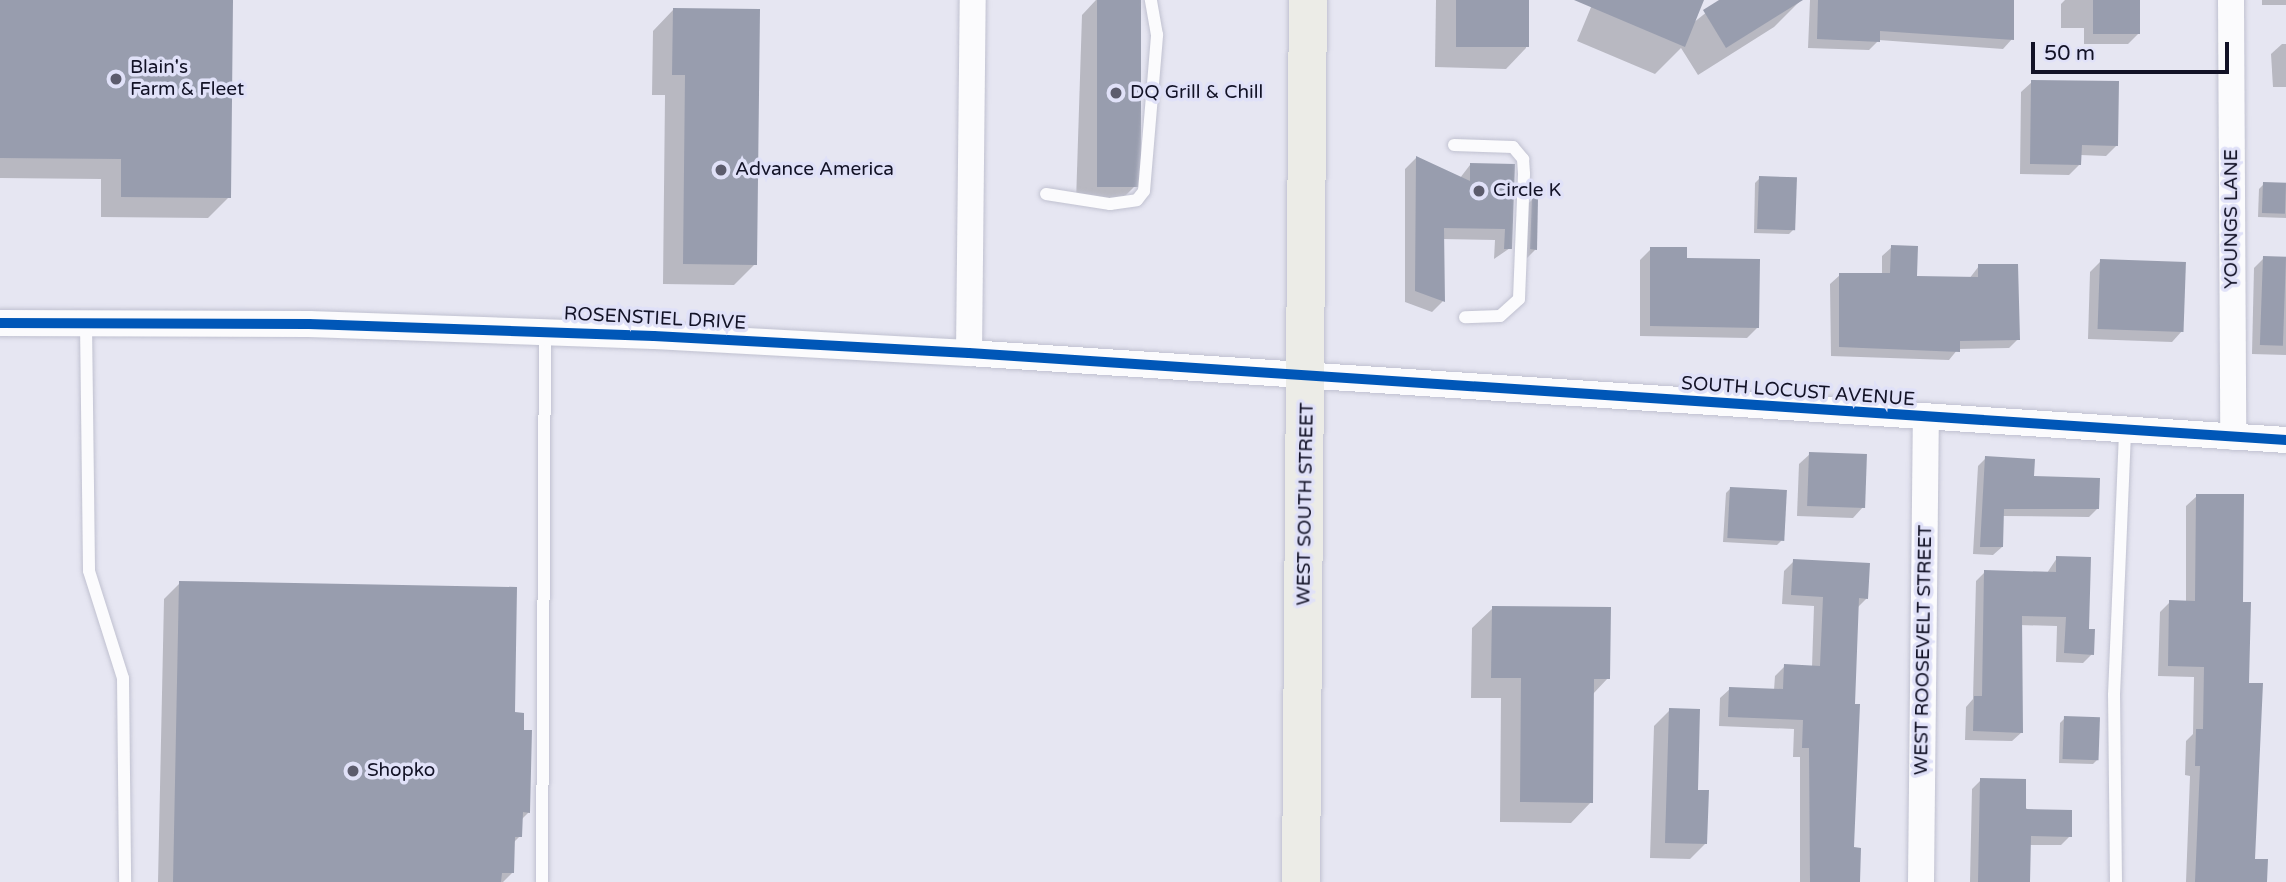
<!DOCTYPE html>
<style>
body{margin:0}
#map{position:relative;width:2286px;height:882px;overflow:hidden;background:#e6e6f2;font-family:"Varela Round",sans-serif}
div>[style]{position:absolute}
.shadow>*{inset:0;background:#0003;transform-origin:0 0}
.building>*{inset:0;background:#989dae;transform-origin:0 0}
.roads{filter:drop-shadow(0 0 2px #c0c1d0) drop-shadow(0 0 2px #c0c1d0)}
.lane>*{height:12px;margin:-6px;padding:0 6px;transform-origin:6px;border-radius:6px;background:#fbfbfd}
.street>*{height:26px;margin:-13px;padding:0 13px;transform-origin:13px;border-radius:13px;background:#fbfbfd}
.primary>*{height:38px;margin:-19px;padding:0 19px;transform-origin:19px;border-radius:19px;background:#ecece7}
.cycleway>*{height:10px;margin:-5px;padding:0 5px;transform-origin:5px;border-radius:5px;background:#0057b8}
.dots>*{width:19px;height:19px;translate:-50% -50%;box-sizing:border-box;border:4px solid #e0e1f8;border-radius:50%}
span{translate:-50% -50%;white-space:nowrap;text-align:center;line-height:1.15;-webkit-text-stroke:7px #e0e1f8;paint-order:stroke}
.poi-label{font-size:19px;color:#121226}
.left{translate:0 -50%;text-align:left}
.street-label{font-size:19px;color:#121226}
.scale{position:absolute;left:2031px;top:42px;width:198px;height:32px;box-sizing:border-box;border:4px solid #121226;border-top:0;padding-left:9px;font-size:21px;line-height:24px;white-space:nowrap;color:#121226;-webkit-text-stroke:5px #e0e1f8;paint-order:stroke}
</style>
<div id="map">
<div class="shadow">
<i style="clip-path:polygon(0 0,231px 0,229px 197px,208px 218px,101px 217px,101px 179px,0 178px)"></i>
<i style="clip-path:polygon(1096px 0,1139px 0,1134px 187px,1118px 203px,1076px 202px,1082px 15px)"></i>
<i style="clip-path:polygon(1436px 0,1527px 0,1526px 48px,1506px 69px,1435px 67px)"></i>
<i style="clip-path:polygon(1594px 0,1687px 0,1693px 23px,1722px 0,1801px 0,1774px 27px,1698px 75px,1681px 48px,1655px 74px,1577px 41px)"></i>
<i style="clip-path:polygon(1810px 0,2012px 0,2012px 39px,2003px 49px,1879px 40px,1869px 50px,1808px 48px)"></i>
<i style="clip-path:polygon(2065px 0,2138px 0,2139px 33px,2128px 44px,2084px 44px,2084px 28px,2061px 28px,2061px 4px)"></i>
<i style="left:2262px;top:0;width:24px;height:5px"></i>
<i style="clip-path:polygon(673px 10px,755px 264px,734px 285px,663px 284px,665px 95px,652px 95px,653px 31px)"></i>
<i style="clip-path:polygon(2282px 44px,2286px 44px,2286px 87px,2273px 87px,2271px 54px)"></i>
<i style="clip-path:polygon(2032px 82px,2117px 145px,2106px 156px,2080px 155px,2080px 164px,2069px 175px,2020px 174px,2021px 92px)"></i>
<i style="clip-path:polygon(1416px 158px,1460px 178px,1470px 165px,1513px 166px,1510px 248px,1494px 259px,1495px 240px,1442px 239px,1443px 301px,1432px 312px,1405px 302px,1405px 169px)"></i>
<i style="clip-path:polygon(1760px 178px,1794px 229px,1789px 234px,1754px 233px,1755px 183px)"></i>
<i style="clip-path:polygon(2264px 184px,2286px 184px,2286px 218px,2258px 217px,2259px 189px)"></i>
<i style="clip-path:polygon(1533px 199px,1536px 249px,1520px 265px,1516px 215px)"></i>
<i style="clip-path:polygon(1892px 247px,1915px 278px,1969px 279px,1979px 266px,2018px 339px,2009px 348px,1958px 349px,1949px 360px,1831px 356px,1830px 284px,1840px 275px,1882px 274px,1882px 256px)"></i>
<i style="clip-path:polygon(1651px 249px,1685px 260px,1757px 328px,1747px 338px,1640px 336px,1640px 260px)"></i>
<i style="clip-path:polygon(2264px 258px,2286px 258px,2286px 355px,2252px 354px,2254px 268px)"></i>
<i style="clip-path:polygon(2101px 261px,2182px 331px,2172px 342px,2088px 339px,2090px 272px)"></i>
<i style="clip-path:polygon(1810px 454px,1863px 507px,1853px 518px,1797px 516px,1799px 464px)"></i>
<i style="clip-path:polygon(1986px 458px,2032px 477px,2097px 509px,2089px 517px,2002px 516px,2002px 547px,1993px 555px,1973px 554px,1978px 466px)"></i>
<i style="clip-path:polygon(1731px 488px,1782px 540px,1777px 545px,1723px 542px,1726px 493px)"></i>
<i style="clip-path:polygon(2197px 496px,2242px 604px,2253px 861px,2264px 882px,2186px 882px,2190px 776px,2185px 775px,2186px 741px,2193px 734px,2194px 677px,2158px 676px,2160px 612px,2170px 602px,2186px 602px,2186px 506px)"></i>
<i style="clip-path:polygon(2057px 558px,2092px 654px,2083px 663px,2056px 662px,2057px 626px,2020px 625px,2022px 732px,2012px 741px,1965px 740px,1966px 707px,1973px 699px,1976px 581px,1985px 572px,2047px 573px)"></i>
<i style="clip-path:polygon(1794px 561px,1867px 598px,1857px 608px,1854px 706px,1852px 849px,1858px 882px,1800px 882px,1800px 757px,1793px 757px,1794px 729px,1719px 726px,1720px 698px,1730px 689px,1774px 690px,1775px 676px,1785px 666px,1812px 667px,1814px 606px,1782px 604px,1784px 571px)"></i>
<i style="clip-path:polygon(180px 583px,513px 714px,529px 812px,521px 820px,520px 836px,513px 843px,513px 872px,503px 882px,158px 882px,164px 599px)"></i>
<i style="clip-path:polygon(1493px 608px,1608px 678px,1592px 695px,1591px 802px,1571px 823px,1500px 822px,1501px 698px,1471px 698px,1472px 628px)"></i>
<i style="clip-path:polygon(1670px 710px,1706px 843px,1690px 859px,1650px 858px,1654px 726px)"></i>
<i style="clip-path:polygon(2065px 718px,2098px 759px,2093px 764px,2059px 763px,2060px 723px)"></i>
<i style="clip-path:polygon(1981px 780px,2070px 836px,2061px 845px,2029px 845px,2028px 882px,1970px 882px,1972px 789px)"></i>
</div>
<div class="building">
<i style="clip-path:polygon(0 0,233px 0,231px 198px,121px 197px,121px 159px,0 158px)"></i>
<i style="left:1097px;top:0;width:44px;height:187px"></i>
<i style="left:1456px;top:0;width:73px;height:47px"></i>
<i style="clip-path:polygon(1574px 0,1704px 0,1685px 47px)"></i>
<i style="clip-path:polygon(1719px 0,1803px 0,1726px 48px,1703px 10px)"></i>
<i style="clip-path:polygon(1818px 0,2014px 0,2014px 40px,1880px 31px,1880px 42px,1817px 39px)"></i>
<i style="left:2093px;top:0;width:47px;height:34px"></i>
<i style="clip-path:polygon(673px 8px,760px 9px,757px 265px,683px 264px,685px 75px,672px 75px)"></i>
<i style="clip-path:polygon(2031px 80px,2119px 81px,2118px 146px,2082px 145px,2081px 165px,2030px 164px)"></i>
<i style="clip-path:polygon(1416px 156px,1470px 181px,1470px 163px,1515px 164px,1512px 249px,1504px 249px,1505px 229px,1444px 228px,1445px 302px,1415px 291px)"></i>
<i style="left:1759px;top:176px;width:38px;height:53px;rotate:2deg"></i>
<i style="left:2263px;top:182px;width:23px;height:31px;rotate:2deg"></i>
<i style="clip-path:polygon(1532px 197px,1538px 198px,1537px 250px,1530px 249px)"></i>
<i style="clip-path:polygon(1891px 245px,1918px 246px,1917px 276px,1978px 277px,1978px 264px,2018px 264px,2020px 340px,1960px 341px,1960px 352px,1839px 347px,1839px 273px,1890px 273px)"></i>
<i style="clip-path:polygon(1650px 247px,1687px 247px,1687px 258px,1760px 259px,1759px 328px,1650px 326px)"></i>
<i style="left:2263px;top:256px;width:23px;height:89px;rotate:2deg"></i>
<i style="left:2100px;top:259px;width:86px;height:70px;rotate:2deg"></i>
<i style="left:1809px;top:452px;width:58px;height:54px;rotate:2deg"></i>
<i style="clip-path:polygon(1985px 456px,2035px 459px,2034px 476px,2100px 478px,2099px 509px,2004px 509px,2003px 547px,1980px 547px)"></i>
<i style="left:1730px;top:487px;width:57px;height:51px;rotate:3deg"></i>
<i style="clip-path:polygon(2196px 494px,2244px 494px,2243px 602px,2251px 602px,2249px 683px,2263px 683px,2255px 859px,2268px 859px,2267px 882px,2195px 882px,2200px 766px,2195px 766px,2196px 729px,2203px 729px,2204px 667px,2168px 666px,2169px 600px,2195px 601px)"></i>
<i style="clip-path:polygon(2056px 556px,2091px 557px,2089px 629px,2095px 629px,2094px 655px,2064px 653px,2066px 617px,2022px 616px,2023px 733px,1973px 731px,1974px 696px,1982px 696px,1984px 570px,2056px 572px)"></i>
<i style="clip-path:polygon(1793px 559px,1870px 563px,1868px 599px,1859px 598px,1855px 704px,1860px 704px,1854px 847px,1861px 848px,1860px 882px,1810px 882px,1809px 748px,1802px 748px,1803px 720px,1728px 717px,1729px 687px,1783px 689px,1784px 664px,1820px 666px,1823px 597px,1791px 595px)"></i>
<i style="clip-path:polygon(179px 581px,517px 587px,515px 712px,524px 713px,524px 730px,532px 730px,530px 813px,523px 812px,522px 837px,515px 837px,514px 873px,502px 873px,501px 882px,173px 882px)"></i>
<i style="clip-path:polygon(1492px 606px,1611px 607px,1610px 679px,1594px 679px,1593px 803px,1520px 802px,1521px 678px,1491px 678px)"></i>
<i style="clip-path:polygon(1669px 708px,1700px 709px,1698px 790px,1709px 790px,1707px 844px,1665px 843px)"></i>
<i style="left:2064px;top:716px;width:36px;height:43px;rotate:2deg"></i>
<i style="clip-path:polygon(1980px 778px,2026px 779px,2026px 809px,2072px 810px,2072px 837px,2031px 836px,2030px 882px,1978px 882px)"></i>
</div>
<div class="roads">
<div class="lane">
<i style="left:1454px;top:145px;width:59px;rotate:1.9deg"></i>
<i style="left:1513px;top:147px;width:16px;rotate:50deg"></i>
<i style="left:1523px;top:159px;width:15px;rotate:86deg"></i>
<i style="left:1524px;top:174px;width:125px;rotate:92.3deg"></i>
<i style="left:1519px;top:299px;width:25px;rotate:138deg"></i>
<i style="left:1500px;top:316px;width:35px;rotate:178deg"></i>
<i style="left:1046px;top:194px;width:65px;rotate:8.9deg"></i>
<i style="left:1110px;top:204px;width:27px;rotate:-8deg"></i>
<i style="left:1137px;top:200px;width:11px;rotate:-52deg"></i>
<i style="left:1144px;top:191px;width:157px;rotate:-85.2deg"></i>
<i style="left:1157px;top:35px;width:36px;rotate:-100deg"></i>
<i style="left:86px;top:323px;width:248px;rotate:89.3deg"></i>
<i style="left:89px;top:571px;width:112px;rotate:72.4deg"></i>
<i style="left:123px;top:678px;width:204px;rotate:89.4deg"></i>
<i style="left:542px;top:882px;width:550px;rotate:-89.69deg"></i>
<i style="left:2116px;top:882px;width:187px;rotate:-90.6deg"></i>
<i style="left:2114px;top:695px;width:264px;rotate:-87.6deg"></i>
</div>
<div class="street">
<i style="left:2231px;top:0;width:437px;rotate:89.7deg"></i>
<i style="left:0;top:323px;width:309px;rotate:0.2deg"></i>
<i style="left:309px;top:324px;width:345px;rotate:2deg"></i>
<i style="left:654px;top:336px;width:315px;rotate:3.1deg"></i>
<i style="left:969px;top:353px;width:1320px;rotate:3.78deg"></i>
<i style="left:969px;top:353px;width:353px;rotate:-89.4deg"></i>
<i style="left:1921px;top:882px;width:464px;rotate:-89.4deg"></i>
</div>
<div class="primary">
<i style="left:1301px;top:882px;width:882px;rotate:-89.55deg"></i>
</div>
</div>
<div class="cycleway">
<i style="left:0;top:323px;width:309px;rotate:0.2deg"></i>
<i style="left:309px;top:324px;width:345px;rotate:2deg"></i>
<i style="left:654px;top:336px;width:315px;rotate:3.1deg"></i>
<i style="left:969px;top:353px;width:1320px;rotate:3.78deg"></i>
</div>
<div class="dots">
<i style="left:116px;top:79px;background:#5c5c6d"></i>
<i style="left:1116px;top:93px;background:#5c5c6d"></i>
<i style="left:721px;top:170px;background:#5c5c6d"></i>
<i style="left:1479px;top:191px;background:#5c5c6d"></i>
<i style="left:353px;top:771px;background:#5c5c6d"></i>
</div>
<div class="poi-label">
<span class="left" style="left:130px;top:79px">Blain's<br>Farm &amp; Fleet</span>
<span class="left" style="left:1130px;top:93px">DQ Grill &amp; Chill</span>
<span class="left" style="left:735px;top:170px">Advance America</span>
<span class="left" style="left:1493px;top:191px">Circle K</span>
<span class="left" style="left:367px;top:771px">Shopko</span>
</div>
<div class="street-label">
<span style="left:2232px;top:219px;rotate:-90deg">YOUNGS LANE</span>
<span style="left:655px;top:319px;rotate:3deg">ROSENSTIEL DRIVE</span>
<span style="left:1798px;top:392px;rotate:4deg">SOUTH LOCUST AVENUE</span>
<span style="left:1306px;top:504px;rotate:-89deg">WEST SOUTH STREET</span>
<span style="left:1924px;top:650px;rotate:-89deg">WEST ROOSEVELT STREET</span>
</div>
<div class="scale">50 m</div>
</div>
